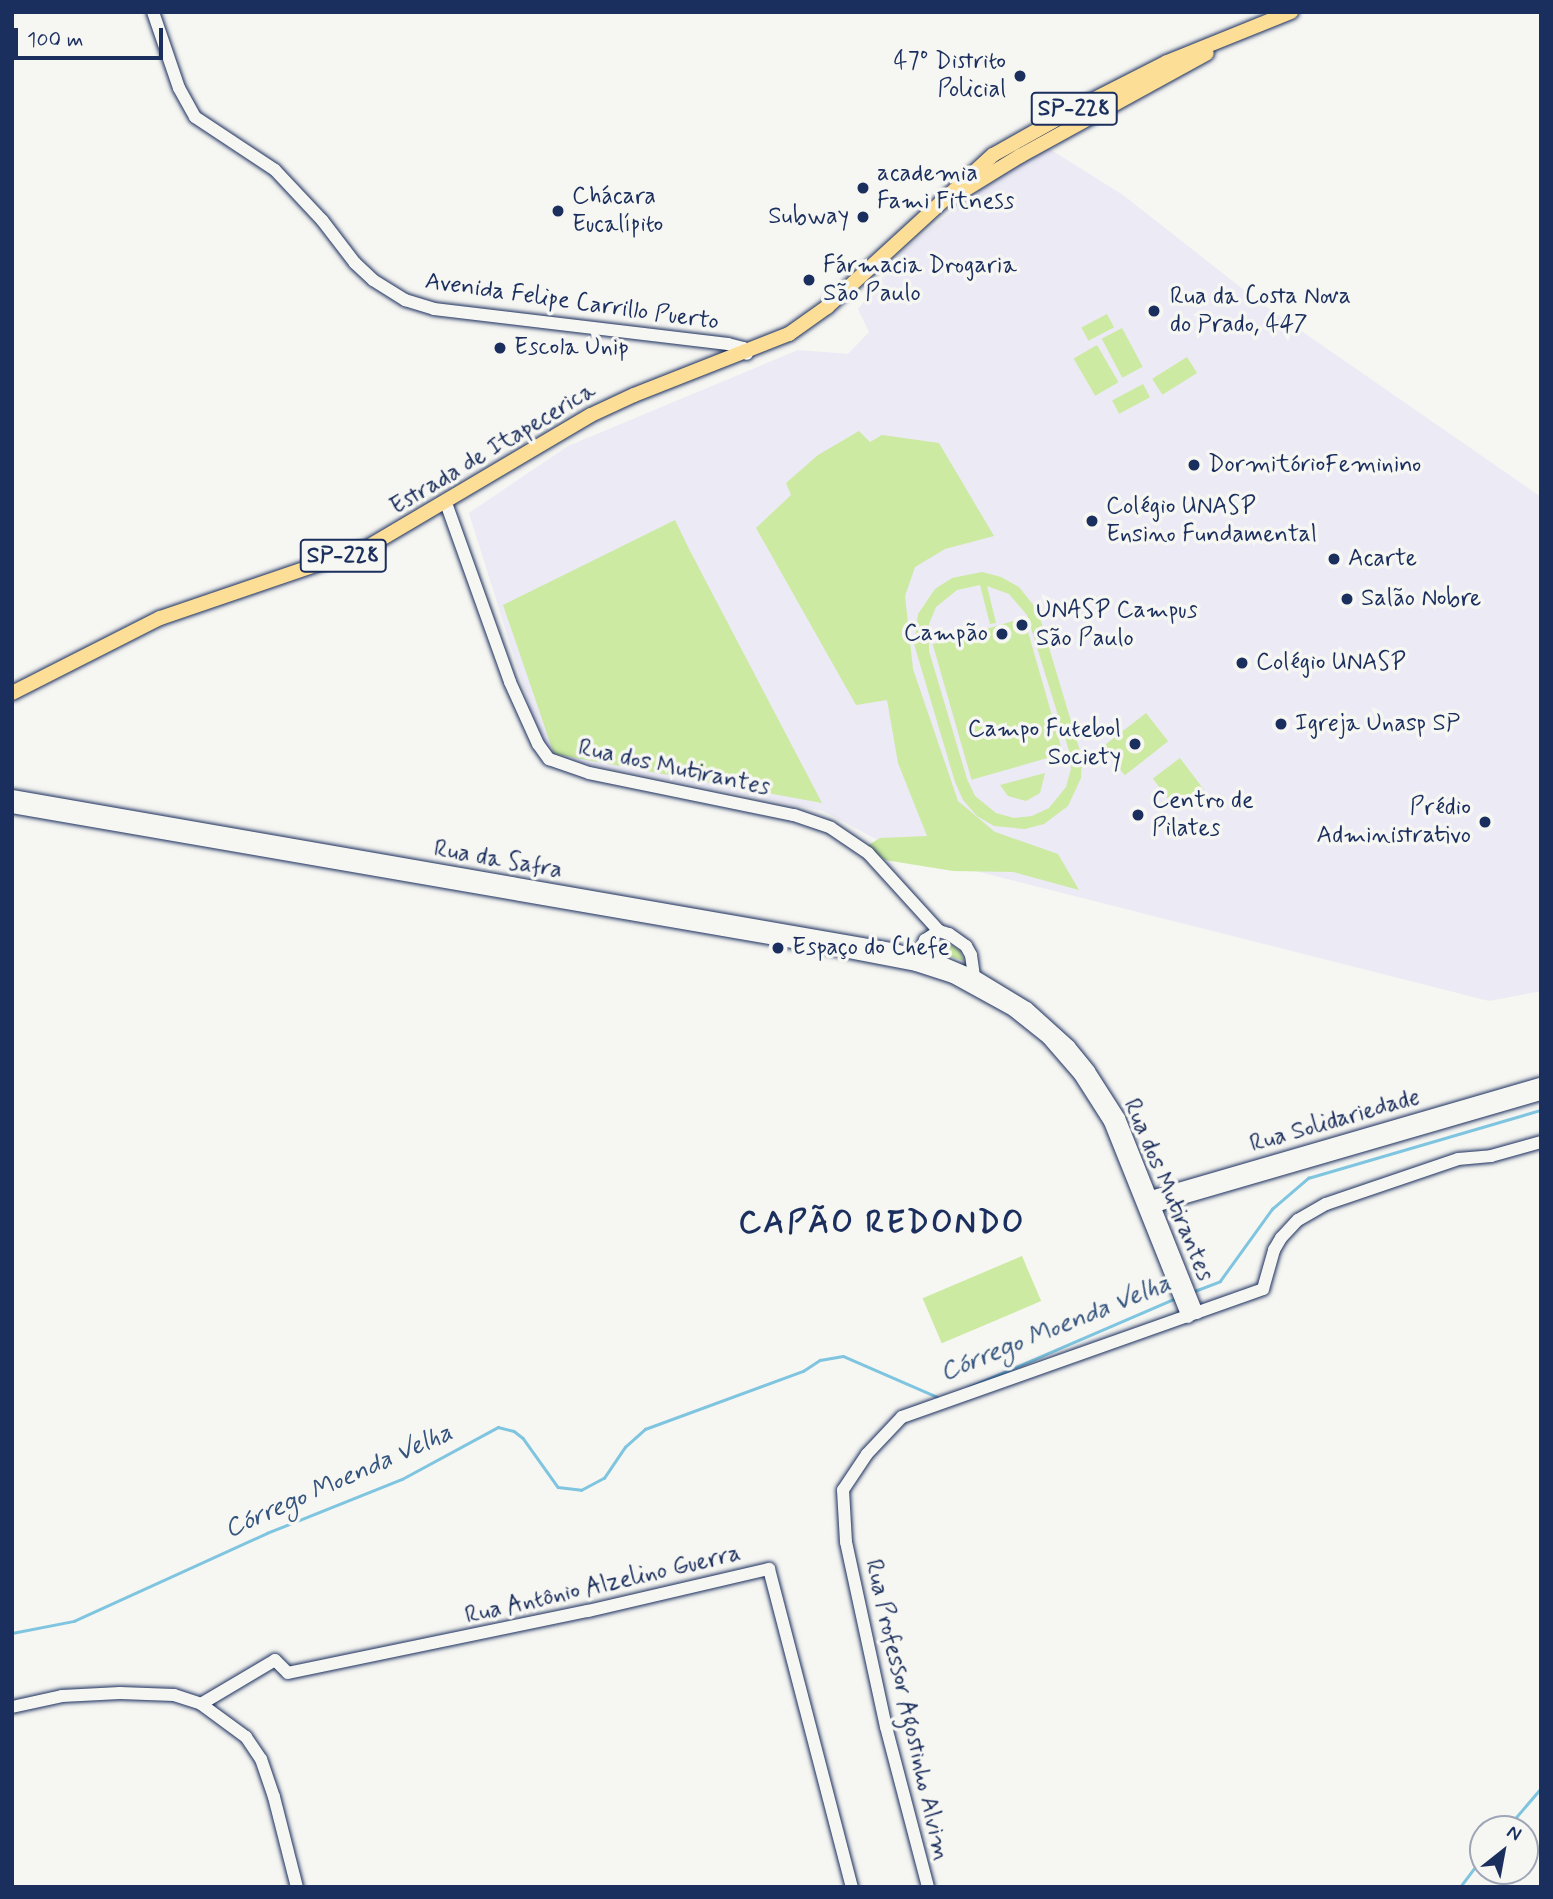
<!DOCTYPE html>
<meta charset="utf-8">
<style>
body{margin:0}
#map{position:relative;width:1553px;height:1899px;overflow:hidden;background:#f6f6f2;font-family:Mynerve,sans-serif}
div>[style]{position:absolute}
.built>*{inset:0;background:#eceaf4}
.green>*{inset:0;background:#cceaa1;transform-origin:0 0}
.stream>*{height:2.5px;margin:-1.25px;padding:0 1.25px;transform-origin:1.25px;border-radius:1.25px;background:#7fc5e0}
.roads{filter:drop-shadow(0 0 2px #1b2f5e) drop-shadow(0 0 2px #1b2f5e)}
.secondary>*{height:12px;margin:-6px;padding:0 6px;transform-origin:6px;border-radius:6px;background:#f6f6f2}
.primary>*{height:14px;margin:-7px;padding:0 7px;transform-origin:7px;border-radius:7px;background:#fdde96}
.dots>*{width:19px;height:19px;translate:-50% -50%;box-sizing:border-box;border:4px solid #f6f6f2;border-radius:50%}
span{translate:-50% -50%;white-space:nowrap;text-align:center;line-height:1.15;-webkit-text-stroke:7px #f6f6f2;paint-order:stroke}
.shield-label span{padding:2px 5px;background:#f6f6f2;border:2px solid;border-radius:5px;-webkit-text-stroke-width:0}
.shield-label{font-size:23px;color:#1b2f5e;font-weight:700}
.poi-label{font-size:24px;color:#1b2f5e}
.right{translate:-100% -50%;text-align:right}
.left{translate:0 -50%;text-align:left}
.street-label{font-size:24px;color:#1b2f5e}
.water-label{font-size:26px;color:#34547e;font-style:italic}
.district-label{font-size:32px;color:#1b2f5e;font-weight:700;letter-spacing:2px}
.frame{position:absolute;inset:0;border:14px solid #1b2f5e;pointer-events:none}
.north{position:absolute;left:1469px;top:1815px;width:70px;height:70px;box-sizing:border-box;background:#f6f6f2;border:2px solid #9ea6b7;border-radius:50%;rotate:31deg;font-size:19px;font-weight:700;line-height:28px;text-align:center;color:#1b2f5e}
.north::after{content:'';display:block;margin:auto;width:24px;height:32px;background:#1b2f5e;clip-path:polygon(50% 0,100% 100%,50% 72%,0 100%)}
.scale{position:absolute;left:14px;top:28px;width:149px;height:32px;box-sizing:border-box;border:4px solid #1b2f5e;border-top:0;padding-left:9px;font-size:21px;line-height:24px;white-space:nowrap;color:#1b2f5e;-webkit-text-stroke:5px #f6f6f2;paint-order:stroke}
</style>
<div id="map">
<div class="built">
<i style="clip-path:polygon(1048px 148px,1123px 195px,1258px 301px,1541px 497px,1541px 991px,1489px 1001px,900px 852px,823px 811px,555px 758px,539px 737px,469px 513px,568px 446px,798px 350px,848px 354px,869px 332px,858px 309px,905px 249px,1004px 170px)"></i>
</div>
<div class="green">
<i style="left:1107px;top:314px;width:15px;height:29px;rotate:62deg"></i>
<i style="left:1122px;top:328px;width:44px;height:23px;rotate:62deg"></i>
<i style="left:1097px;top:345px;width:43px;height:27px;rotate:60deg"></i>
<i style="left:1187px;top:357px;width:19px;height:41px;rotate:58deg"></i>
<i style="left:1143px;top:384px;width:15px;height:35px;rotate:62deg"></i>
<i style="clip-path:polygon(859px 431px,870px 442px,882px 435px,939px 443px,994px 536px,945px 549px,915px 567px,905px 596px,913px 669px,958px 801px,995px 832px,1058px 854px,1079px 890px,1013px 872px,953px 871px,885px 860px,867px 846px,880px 838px,927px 836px,898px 763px,887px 700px,856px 705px,756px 528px,791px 495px,786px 483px,818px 455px)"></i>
<i style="clip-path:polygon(675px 520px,689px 549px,822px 803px,554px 754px,503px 605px)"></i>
<i style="clip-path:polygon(evenodd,982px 572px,1001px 577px,1019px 587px,1038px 611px,1082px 758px,1081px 778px,1068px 806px,1044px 824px,1025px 829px,994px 826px,977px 816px,963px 800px,955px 782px,914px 644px,918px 614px,935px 589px,952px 578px,982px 572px,980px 585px,990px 624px,996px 623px,987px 586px,1009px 594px,1027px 615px,1069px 751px,1071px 769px,1066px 787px,1049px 808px,1032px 816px,1014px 818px,996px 813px,975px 796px,967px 779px,929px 651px,929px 624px,936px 607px,957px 590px,980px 585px)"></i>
<i style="left:1024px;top:618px;width:141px;height:95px;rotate:74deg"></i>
<i style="left:1146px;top:713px;width:36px;height:55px;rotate:52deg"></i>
<i style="left:1180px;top:758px;width:40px;height:34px;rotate:53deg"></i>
<i style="clip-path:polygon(1045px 773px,1040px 793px,1026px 801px,1008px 796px,1000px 785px)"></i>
<i style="clip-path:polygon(946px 941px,960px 951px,964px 961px,943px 954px)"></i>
<i style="left:1022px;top:1256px;width:49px;height:108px;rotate:67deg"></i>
</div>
<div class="stream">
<i style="left:1192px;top:1292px;width:30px;rotate:-21deg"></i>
<i style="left:1220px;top:1281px;width:89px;rotate:-54.2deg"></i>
<i style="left:1272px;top:1209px;width:48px;rotate:-40.7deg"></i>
<i style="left:1308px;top:1178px;width:243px;rotate:-16.3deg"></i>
<i style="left:967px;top:1388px;width:228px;rotate:-23.3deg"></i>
<i style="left:12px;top:1633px;width:63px;rotate:-11deg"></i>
<i style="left:74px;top:1621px;width:212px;rotate:-24.5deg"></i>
<i style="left:267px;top:1533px;width:145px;rotate:-21.8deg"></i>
<i style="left:402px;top:1479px;width:109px;rotate:-28.4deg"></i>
<i style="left:498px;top:1427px;width:16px;rotate:14deg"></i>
<i style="left:514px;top:1431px;width:11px;rotate:38deg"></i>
<i style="left:523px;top:1438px;width:60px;rotate:54.5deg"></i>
<i style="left:558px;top:1487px;width:23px;rotate:7deg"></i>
<i style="left:581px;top:1490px;width:26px;rotate:-28deg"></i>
<i style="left:604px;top:1478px;width:37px;rotate:-56deg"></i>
<i style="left:625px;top:1447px;width:27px;rotate:-42deg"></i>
<i style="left:645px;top:1429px;width:168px;rotate:-20.2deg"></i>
<i style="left:803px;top:1371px;width:20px;rotate:-33deg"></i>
<i style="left:820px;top:1360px;width:23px;rotate:-10deg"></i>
<i style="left:843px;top:1356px;width:108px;rotate:23.5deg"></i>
<i style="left:1506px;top:1829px;width:54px;rotate:-49.5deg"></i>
<i style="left:1460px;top:1887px;width:39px;rotate:-53deg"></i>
</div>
<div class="roads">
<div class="secondary">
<i style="left:153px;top:12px;width:80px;rotate:71.1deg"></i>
<i style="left:179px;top:88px;width:33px;rotate:61deg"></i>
<i style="left:195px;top:117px;width:96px;rotate:33.5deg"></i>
<i style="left:275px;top:170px;width:69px;rotate:46.8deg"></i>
<i style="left:322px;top:220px;width:54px;rotate:52.5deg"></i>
<i style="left:355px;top:263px;width:25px;rotate:43deg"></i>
<i style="left:373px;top:280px;width:38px;rotate:32deg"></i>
<i style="left:405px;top:300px;width:30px;rotate:17deg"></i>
<i style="left:434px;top:309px;width:296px;rotate:6.8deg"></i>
<i style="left:728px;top:344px;width:16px;rotate:15deg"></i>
<i style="left:743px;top:348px;width:7px;rotate:56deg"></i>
<i style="left:446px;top:503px;width:190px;rotate:70.3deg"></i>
<i style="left:510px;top:682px;width:68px;rotate:65.7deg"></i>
<i style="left:538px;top:744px;width:19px;rotate:54deg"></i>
<i style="left:549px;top:759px;width:42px;rotate:19.3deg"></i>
<i style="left:589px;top:773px;width:209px;rotate:11.6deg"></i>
<i style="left:794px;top:815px;width:39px;rotate:19deg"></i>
<i style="left:831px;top:828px;width:45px;rotate:34deg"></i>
<i style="left:868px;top:853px;width:105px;rotate:47.7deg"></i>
<i style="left:12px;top:796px;width:892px;rotate:9.87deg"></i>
<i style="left:891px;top:949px;width:49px;rotate:14.3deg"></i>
<i style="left:938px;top:961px;width:39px;rotate:23deg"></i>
<i style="left:974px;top:976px;width:62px;rotate:31.1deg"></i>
<i style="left:1027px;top:1008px;width:57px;rotate:42.1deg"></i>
<i style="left:1069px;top:1046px;width:32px;rotate:51deg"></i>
<i style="left:1089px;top:1071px;width:56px;rotate:57.4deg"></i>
<i style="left:1119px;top:1118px;width:210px;rotate:68.2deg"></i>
<i style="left:12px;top:807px;width:844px;rotate:9.82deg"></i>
<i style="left:844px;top:951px;width:73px;rotate:11deg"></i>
<i style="left:916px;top:965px;width:39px;rotate:18deg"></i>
<i style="left:953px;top:977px;width:68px;rotate:28.8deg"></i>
<i style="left:1013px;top:1010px;width:45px;rotate:38.7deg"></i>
<i style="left:1048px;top:1038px;width:49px;rotate:49.1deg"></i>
<i style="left:1080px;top:1075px;width:56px;rotate:57.4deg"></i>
<i style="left:1110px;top:1122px;width:210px;rotate:68.2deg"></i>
<i style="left:916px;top:962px;width:24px;rotate:-68deg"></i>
<i style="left:925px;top:940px;width:17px;rotate:-33deg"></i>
<i style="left:939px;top:931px;width:10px;rotate:17deg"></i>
<i style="left:949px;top:934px;width:21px;rotate:35deg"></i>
<i style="left:966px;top:946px;width:10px;rotate:61deg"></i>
<i style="left:971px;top:955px;width:21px;rotate:82deg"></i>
<i style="left:1144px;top:1199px;width:413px;rotate:-16.2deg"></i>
<i style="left:1148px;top:1208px;width:409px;rotate:-16.2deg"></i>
<i style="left:201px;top:1704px;width:86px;rotate:-30.7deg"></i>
<i style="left:275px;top:1660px;width:18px;rotate:45deg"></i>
<i style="left:288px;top:1673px;width:306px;rotate:-11.7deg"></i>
<i style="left:588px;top:1611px;width:186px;rotate:-13.1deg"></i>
<i style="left:769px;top:1569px;width:329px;rotate:75.4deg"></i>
<i style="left:12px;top:1707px;width:51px;rotate:-12.4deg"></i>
<i style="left:62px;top:1696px;width:58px;rotate:-3deg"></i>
<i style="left:120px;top:1693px;width:54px;rotate:2.1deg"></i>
<i style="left:174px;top:1695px;width:28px;rotate:18deg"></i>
<i style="left:201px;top:1704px;width:56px;rotate:36.3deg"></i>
<i style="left:246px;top:1737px;width:27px;rotate:56deg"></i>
<i style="left:261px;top:1759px;width:40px;rotate:71.1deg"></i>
<i style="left:274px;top:1797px;width:93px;rotate:75.7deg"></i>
<i style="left:928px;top:1887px;width:165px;rotate:-104.7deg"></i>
<i style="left:886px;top:1727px;width:189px;rotate:-102.2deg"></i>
<i style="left:846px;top:1542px;width:52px;rotate:-93.3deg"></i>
<i style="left:843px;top:1490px;width:43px;rotate:-56.3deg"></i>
<i style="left:867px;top:1454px;width:51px;rotate:-46.6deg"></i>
<i style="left:902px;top:1417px;width:383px;rotate:-19.5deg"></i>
<i style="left:1263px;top:1289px;width:41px;rotate:-74.2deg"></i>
<i style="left:1274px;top:1250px;width:14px;rotate:-60deg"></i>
<i style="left:1281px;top:1238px;width:25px;rotate:-47deg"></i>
<i style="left:1298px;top:1220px;width:32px;rotate:-30deg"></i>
<i style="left:1326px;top:1204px;width:139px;rotate:-18.8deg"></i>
<i style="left:1458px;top:1159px;width:33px;rotate:-5deg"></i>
<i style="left:1491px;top:1156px;width:52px;rotate:-15.6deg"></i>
</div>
<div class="primary">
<i style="left:953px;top:197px;width:79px;rotate:-31.5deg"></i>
<i style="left:1020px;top:156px;width:213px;rotate:-28.8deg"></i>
<i style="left:12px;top:693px;width:166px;rotate:-26.9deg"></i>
<i style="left:160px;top:618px;width:218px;rotate:-18.8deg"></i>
<i style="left:366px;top:548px;width:261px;rotate:-30.6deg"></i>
<i style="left:591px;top:415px;width:47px;rotate:-24.9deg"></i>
<i style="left:634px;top:395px;width:167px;rotate:-21.5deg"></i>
<i style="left:789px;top:334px;width:47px;rotate:-35.4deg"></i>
<i style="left:827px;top:307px;width:225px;rotate:-42.5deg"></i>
<i style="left:993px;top:155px;width:90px;rotate:-29.4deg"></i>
<i style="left:1071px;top:111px;width:108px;rotate:-27deg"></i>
<i style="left:1167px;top:62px;width:134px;rotate:-22deg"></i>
</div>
</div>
<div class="dots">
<i style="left:1020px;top:76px;background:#1b2f5e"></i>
<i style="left:863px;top:188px;background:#1b2f5e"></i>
<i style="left:558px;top:211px;background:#1b2f5e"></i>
<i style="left:863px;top:217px;background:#1b2f5e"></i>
<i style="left:809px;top:280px;background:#1b2f5e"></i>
<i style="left:1154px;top:311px;background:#1b2f5e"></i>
<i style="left:500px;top:348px;background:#1b2f5e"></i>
<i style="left:1194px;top:465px;background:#1b2f5e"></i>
<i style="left:1092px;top:521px;background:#1b2f5e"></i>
<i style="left:1334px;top:559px;background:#1b2f5e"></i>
<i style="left:1347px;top:599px;background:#1b2f5e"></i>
<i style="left:1022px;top:625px;background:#1b2f5e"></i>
<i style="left:1002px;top:634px;background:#1b2f5e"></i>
<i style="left:1242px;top:663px;background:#1b2f5e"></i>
<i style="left:1281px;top:724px;background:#1b2f5e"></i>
<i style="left:1135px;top:744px;background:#1b2f5e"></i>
<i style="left:1138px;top:815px;background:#1b2f5e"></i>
<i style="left:1485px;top:822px;background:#1b2f5e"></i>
<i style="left:778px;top:948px;background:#1b2f5e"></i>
</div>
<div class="shield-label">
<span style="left:1074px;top:109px">SP-228</span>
<span style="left:343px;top:556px">SP-228</span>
</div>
<div class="poi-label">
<span class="right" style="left:1006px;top:76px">47º Distrito<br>Policial</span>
<span class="left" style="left:877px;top:188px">academia<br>Fami Fitness</span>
<span class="left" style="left:572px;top:211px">Chácara<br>Eucalípito</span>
<span class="right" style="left:849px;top:217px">Subway</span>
<span class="left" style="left:823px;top:280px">Fármacia Drogaria<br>São Paulo</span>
<span class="left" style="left:1170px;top:311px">Rua da Costa Nova<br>do Prado, 447</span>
<span class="left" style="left:514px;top:348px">Escola Unip</span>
<span class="left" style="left:1208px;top:465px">DormitórioFeminino</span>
<span class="left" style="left:1106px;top:521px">Colégio UNASP<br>Ensino Fundamental</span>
<span class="left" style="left:1348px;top:559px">Acarte</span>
<span class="left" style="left:1361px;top:599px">Salão Nobre</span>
<span class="left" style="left:1036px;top:625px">UNASP Campus<br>São Paulo</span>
<span class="right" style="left:988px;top:634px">Campão</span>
<span class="left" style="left:1256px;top:663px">Colégio UNASP</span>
<span class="left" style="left:1295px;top:724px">Igreja Unasp SP</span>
<span class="right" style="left:1121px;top:744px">Campo Futebol<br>Society</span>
<span class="left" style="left:1152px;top:815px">Centro de<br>Pilates</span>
<span class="right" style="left:1471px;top:822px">Prédio<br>Administrativo</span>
<span class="left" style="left:792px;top:948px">Espaço do Chefe</span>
</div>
<div class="street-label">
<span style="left:572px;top:302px;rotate:8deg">Avenida Felipe Carrillo Puerto</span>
<span style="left:493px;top:449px;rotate:-31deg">Estrada de Itapecerica</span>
<span style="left:674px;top:768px;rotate:12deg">Rua dos Mutirantes</span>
<span style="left:498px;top:860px;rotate:10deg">Rua da Safra</span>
<span style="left:1335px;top:1121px;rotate:-16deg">Rua Solidariedade</span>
<span style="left:1168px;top:1190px;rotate:67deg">Rua dos Mutirantes</span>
<span style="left:603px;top:1585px;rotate:-13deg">Rua Antônio Alzelino Guerra</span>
<span style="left:907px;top:1710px;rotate:77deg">Rua Professor Agostinho Alvim</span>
</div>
<div class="water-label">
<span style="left:1056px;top:1329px;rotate:-22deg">Córrego Moenda Velha</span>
<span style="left:339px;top:1482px;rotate:-24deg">Córrego Moenda Velha</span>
</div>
<div class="district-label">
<span style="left:882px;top:1223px">CAPÃO REDONDO</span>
</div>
<div class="frame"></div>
<div class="north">N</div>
<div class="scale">100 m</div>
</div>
